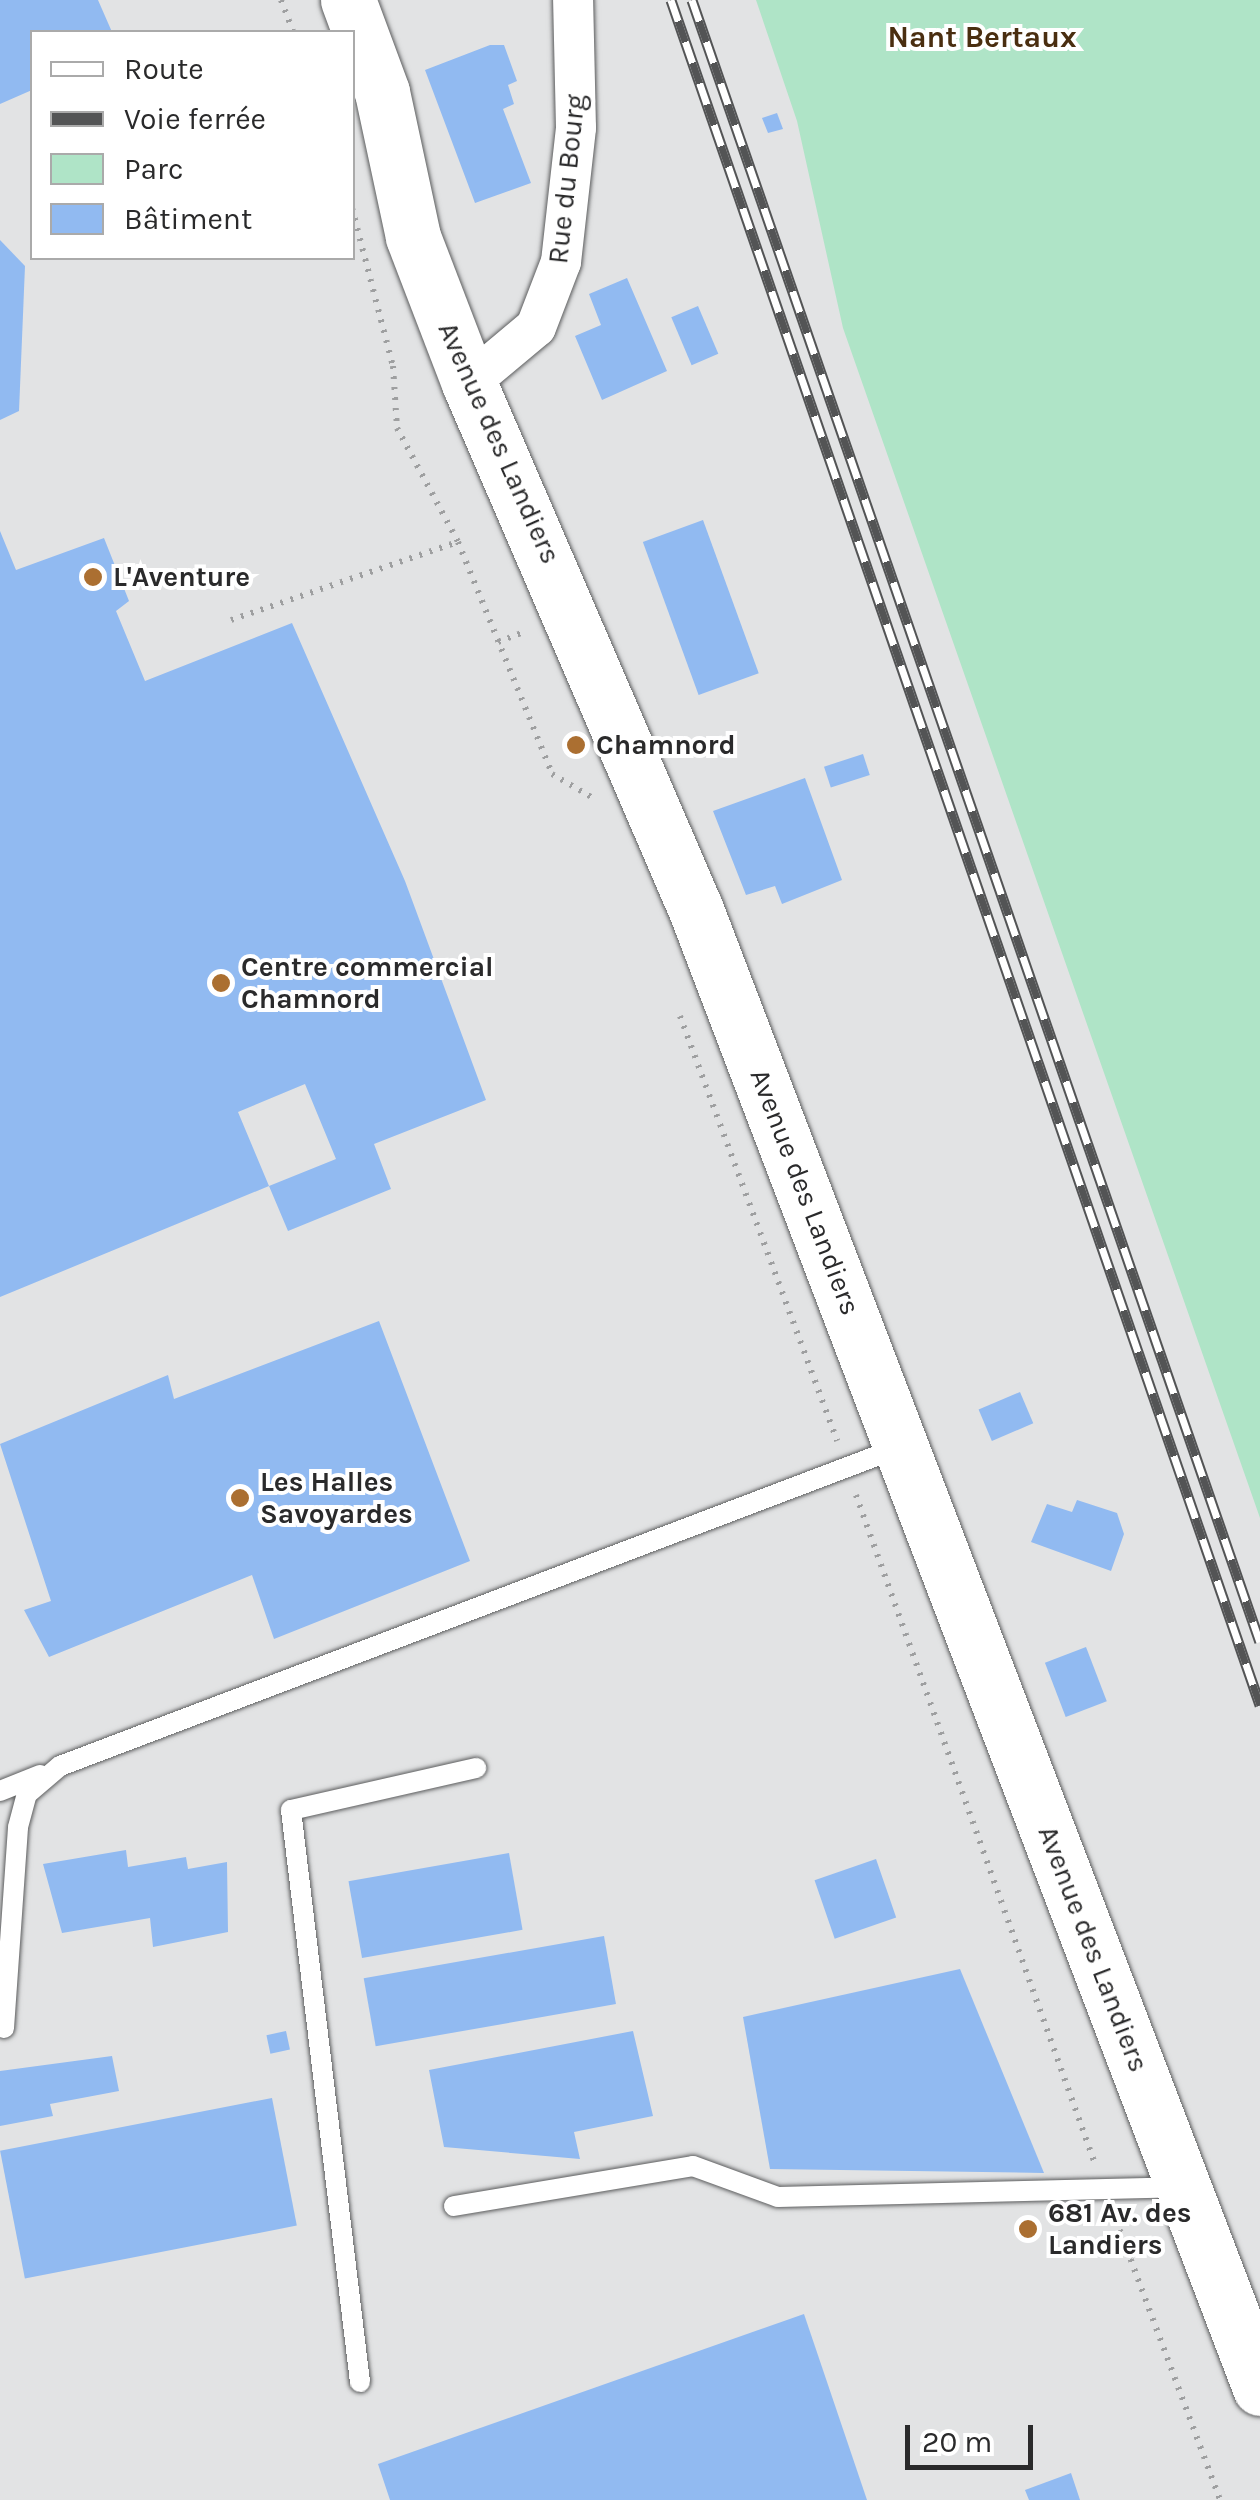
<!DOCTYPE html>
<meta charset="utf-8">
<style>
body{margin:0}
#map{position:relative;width:1260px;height:2500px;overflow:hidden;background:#e2e3e4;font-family:Karla,sans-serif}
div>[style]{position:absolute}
.green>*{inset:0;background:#afe4c7}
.building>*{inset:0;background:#91baf1;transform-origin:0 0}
.path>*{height:6px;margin-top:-3px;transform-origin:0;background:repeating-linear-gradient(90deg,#9e9fa0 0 2.5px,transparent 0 10.5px)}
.roads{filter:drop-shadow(0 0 2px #5c5d5e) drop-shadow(0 0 2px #5c5d5e)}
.service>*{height:20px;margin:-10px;padding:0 10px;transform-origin:10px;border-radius:10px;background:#fff}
.minor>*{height:40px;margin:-20px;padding:0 20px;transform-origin:20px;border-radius:20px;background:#fff}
.secondary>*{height:55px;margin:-27.5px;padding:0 27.5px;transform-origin:27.5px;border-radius:27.5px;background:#fff}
.rail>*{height:11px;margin-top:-5.5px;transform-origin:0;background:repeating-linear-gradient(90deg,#fff 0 22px,#535455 0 44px);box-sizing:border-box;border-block:2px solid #535455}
.dots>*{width:28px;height:28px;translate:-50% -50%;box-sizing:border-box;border:5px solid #fff;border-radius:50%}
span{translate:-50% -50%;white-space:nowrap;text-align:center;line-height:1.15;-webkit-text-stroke:8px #fff;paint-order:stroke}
.street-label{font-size:28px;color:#2a2a2b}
.poi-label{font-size:28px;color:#2a2a2b;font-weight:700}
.left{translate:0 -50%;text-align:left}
.neighbourhood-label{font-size:30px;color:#4a2e10;font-weight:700}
.legend{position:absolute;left:30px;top:30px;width:325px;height:230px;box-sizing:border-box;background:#fff;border:2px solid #aaa;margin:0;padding:12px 18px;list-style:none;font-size:30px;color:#2a2a2b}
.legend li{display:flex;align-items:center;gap:20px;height:50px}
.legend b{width:50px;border:2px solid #aaa}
.scale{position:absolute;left:905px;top:2425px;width:128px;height:45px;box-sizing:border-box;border:5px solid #2a2a2b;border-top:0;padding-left:12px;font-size:30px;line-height:35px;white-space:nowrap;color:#2a2a2b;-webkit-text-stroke:8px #fff;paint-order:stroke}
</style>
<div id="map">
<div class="green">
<i style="clip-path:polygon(756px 0,1260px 0,1260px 1518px,843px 328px,797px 121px)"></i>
</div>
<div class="building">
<i style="clip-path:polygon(0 0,98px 0,112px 32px,32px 32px,32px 90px,0 104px)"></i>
<i style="clip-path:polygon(490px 45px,504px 45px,517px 81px,508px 85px,514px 104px,503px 109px,531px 183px,475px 203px,425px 70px)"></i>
<i style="clip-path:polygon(777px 113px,783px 129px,768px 133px,762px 118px)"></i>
<i style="clip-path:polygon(0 240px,25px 266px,19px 411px,0 420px)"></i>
<i style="clip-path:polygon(627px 278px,667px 371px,602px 400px,575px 336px,601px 325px,589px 294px)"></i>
<i style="left:698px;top:306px;width:52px;height:29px;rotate:67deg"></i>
<i style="left:703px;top:520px;width:163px;height:64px;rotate:70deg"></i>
<i style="clip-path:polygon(0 531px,16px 570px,104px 538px,129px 601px,116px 611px,145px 681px,292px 623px,405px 881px,486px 1100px,374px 1144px,391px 1189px,288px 1231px,269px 1186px,336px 1159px,305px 1084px,238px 1112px,269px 1186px,0 1297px)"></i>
<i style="left:863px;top:754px;width:22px;height:41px;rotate:72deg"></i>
<i style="clip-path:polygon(805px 778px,842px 880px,782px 904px,775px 886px,746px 895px,713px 811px)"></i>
<i style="clip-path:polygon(379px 1321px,470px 1561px,274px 1639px,252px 1575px,49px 1657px,24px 1610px,51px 1601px,0 1444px,168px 1375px,174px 1399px)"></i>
<i style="left:1020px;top:1392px;width:34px;height:45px;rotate:67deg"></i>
<i style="clip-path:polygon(1077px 1500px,1117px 1513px,1124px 1534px,1111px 1571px,1031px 1542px,1047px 1504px,1072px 1512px)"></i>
<i style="left:1086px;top:1647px;width:58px;height:44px;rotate:69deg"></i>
<i style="clip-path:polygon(126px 1850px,128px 1867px,186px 1857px,188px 1869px,227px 1862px,228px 1932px,153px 1947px,150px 1918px,62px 1933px,43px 1864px)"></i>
<i style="left:509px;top:1853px;width:78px;height:163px;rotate:80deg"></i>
<i style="left:876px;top:1859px;width:62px;height:65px;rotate:71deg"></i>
<i style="left:604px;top:1936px;width:69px;height:244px;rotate:80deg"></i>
<i style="clip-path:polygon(960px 1969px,1044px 2173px,770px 2169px,743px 2017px)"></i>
<i style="left:286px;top:2031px;width:19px;height:20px;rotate:78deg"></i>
<i style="clip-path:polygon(633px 2031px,653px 2116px,574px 2132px,580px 2159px,444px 2147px,429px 2070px)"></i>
<i style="clip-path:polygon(112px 2056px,119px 2091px,50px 2104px,53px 2116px,0 2126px,0 2071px)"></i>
<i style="left:272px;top:2098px;width:130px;height:277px;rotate:79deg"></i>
<i style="left:1019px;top:2220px;width:16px;height:19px"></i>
<i style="clip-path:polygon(804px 2314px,867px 2500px,390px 2500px,378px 2464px)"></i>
<i style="clip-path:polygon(1071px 2473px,1080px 2500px,1029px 2500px,1025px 2490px)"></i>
</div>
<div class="path">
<i style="left:281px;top:0;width:34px;rotate:69deg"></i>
<i style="left:352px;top:208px;width:163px;rotate:75.5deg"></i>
<i style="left:393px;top:366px;width:62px;rotate:86.3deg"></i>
<i style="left:397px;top:428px;width:129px;rotate:61.8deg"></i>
<i style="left:458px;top:542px;width:250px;rotate:67.9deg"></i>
<i style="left:552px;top:774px;width:48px;rotate:30.3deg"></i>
<i style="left:231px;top:620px;width:240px;rotate:-19deg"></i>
<i style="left:498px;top:642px;width:30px;rotate:-21deg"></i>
<i style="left:680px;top:1016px;width:453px;rotate:69.7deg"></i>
<i style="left:856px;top:1495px;width:707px;rotate:70.34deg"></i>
<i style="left:1116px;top:2220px;width:299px;rotate:69.6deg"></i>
<i style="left:1130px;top:2256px;width:27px;rotate:-24deg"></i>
</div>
<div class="roads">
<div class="service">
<i style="left:0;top:1791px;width:43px;rotate:-21.8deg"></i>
<i style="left:4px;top:2028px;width:201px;rotate:-86deg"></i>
<i style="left:18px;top:1827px;width:34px;rotate:-75deg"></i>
<i style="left:27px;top:1794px;width:43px;rotate:-40.3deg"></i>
<i style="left:60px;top:1766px;width:899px;rotate:-20.79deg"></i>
<i style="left:454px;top:2206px;width:242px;rotate:-9.5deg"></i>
<i style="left:693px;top:2166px;width:90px;rotate:20deg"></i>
<i style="left:778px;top:2197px;width:400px;rotate:-1.4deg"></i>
<i style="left:360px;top:2382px;width:576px;rotate:-96.88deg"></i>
<i style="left:291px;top:1810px;width:190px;rotate:-12.8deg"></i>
</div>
<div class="minor">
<i style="left:469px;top:383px;width:87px;rotate:-39.9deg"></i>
<i style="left:536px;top:327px;width:70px;rotate:-69deg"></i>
<i style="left:561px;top:262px;width:135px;rotate:-83.6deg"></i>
<i style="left:576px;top:128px;width:128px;rotate:-91.3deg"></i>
</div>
<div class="secondary">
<i style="left:348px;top:0;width:98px;rotate:69.7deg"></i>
<i style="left:382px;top:92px;width:148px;rotate:77.9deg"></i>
<i style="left:413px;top:237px;width:156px;rotate:69deg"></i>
<i style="left:469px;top:383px;width:574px;rotate:66.7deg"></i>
<i style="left:696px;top:910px;width:1582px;rotate:69.11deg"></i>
</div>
</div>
<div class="rail">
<i style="left:671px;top:0;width:1804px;rotate:70.94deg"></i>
<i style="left:692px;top:0;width:1737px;rotate:70.92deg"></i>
</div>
<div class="dots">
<i style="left:93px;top:577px;background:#ab6f31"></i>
<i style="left:576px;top:745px;background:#ab6f31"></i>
<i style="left:221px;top:983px;background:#ab6f31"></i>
<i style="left:240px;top:1498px;background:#ab6f31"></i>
<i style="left:1028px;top:2229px;background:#ab6f31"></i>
</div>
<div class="street-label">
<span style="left:567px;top:179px;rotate:-84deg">Rue du Bourg</span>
<span style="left:499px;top:443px;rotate:66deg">Avenue des Landiers</span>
<span style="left:805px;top:1192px;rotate:69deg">Avenue des Landiers</span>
<span style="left:1093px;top:1949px;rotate:69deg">Avenue des Landiers</span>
</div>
<div class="poi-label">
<span class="left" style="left:113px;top:577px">L'Aventure</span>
<span class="left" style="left:596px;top:745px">Chamnord</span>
<span class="left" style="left:241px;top:983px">Centre commercial<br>Chamnord</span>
<span class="left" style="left:260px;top:1498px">Les Halles<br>Savoyardes</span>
<span class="left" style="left:1048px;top:2229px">681 Av. des<br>Landiers</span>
</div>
<div class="neighbourhood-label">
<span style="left:982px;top:37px">Nant Bertaux</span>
</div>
<ul class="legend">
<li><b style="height:12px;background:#fff"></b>Route</li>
<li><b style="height:12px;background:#535455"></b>Voie ferrée</li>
<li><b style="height:28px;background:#afe4c7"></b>Parc</li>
<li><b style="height:28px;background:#91baf1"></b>Bâtiment</li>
</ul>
<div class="scale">20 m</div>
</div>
